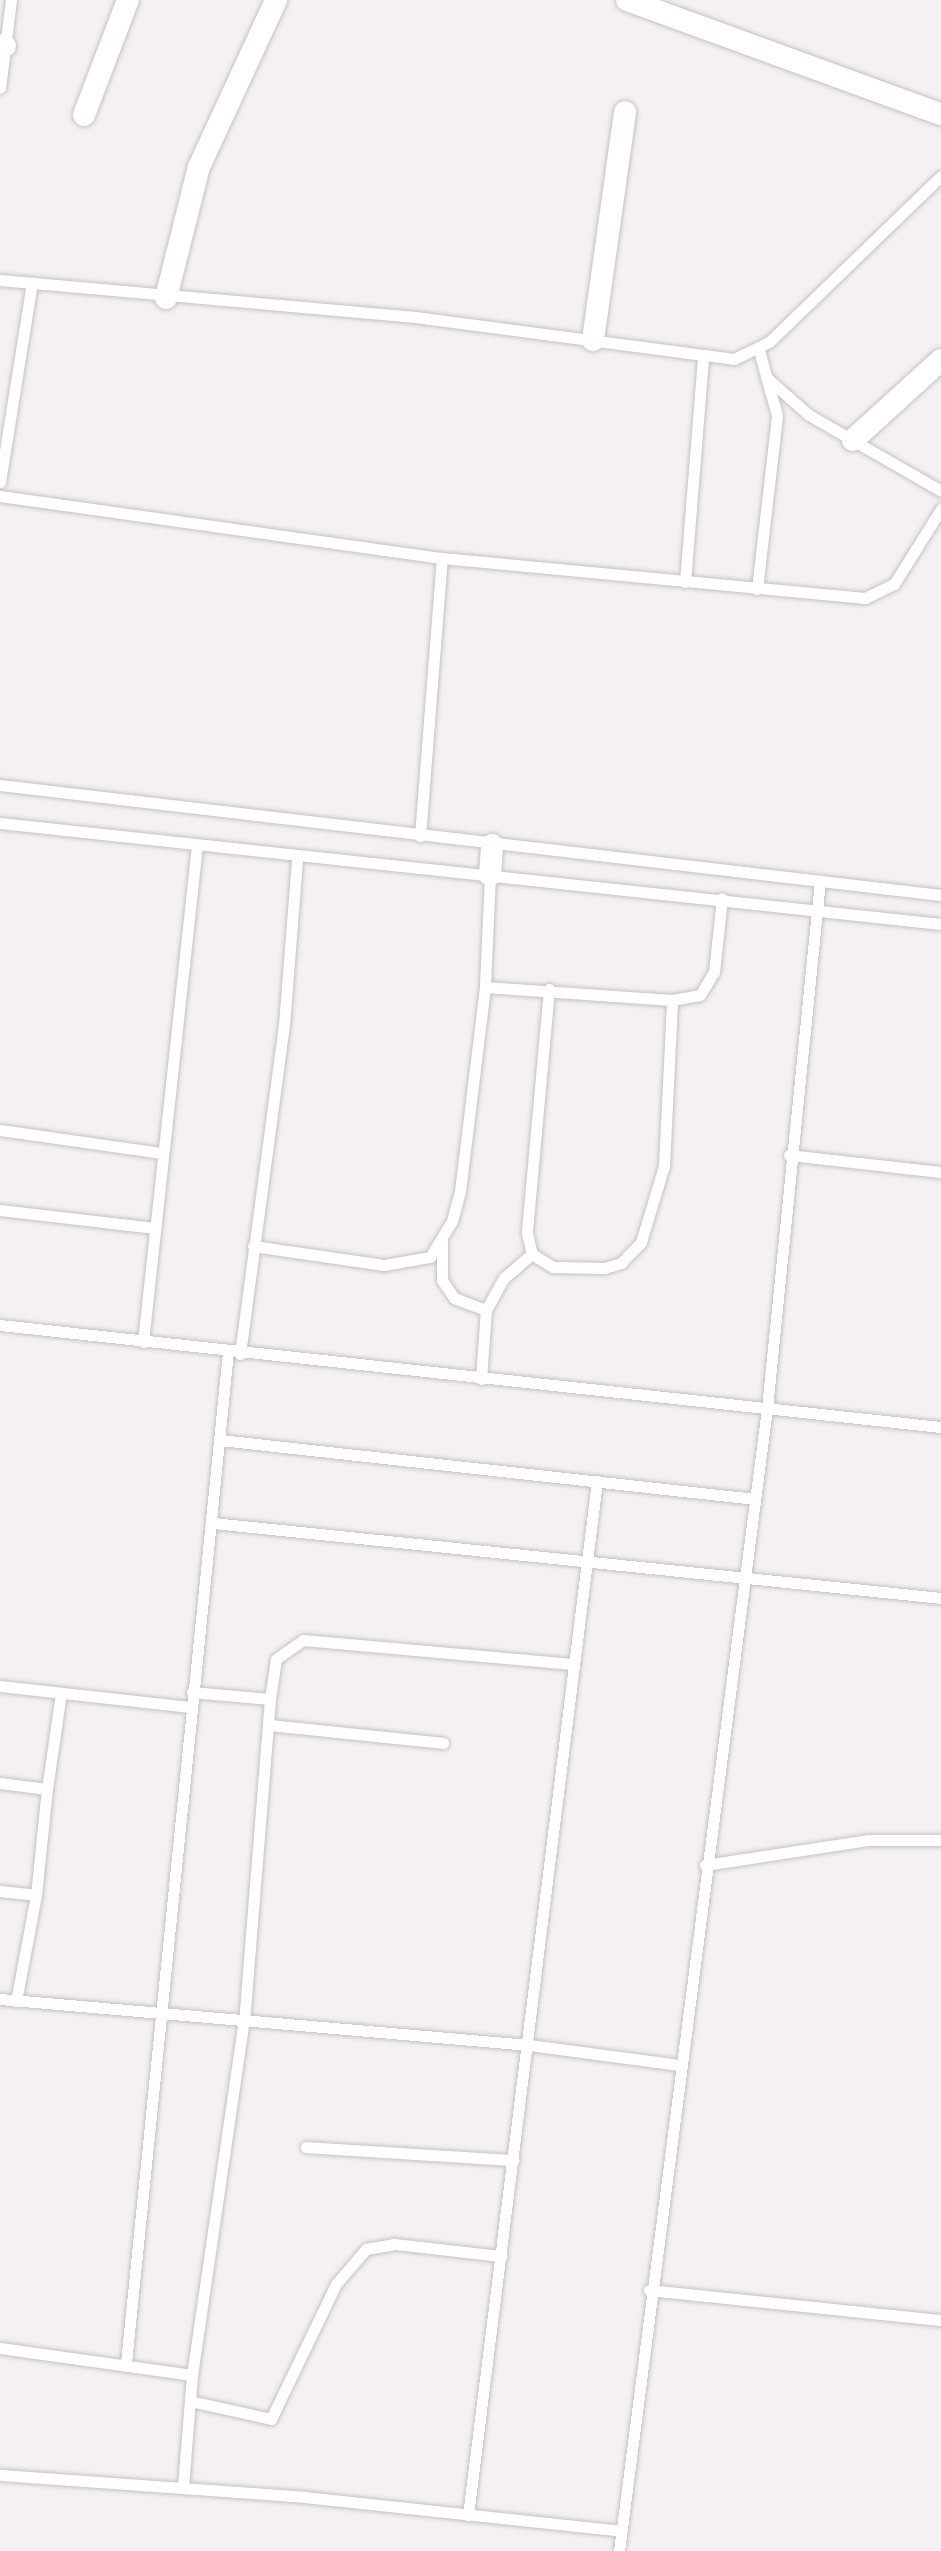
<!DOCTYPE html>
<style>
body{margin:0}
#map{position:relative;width:941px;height:2551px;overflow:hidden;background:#f5f1f2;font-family:Rubik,sans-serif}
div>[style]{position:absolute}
.roads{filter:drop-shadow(0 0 2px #c6c2c3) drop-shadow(0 0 2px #c6c2c3)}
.lane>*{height:11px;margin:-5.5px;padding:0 5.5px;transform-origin:5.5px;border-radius:5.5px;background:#fff}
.street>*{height:22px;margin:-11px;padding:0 11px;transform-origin:11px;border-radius:11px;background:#fff}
span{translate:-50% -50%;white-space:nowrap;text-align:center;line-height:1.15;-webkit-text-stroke:8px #f5f1f2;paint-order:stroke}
</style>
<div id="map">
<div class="roads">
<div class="lane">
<i style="left:0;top:88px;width:89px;rotate:-82.9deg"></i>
<i style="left:0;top:280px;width:417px;rotate:5.1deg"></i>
<i style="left:415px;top:317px;width:322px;rotate:7.5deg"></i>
<i style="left:734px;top:359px;width:39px;rotate:-26deg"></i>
<i style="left:769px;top:342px;width:239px;rotate:-44deg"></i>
<i style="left:759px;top:350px;width:28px;rotate:75deg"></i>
<i style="left:766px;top:377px;width:57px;rotate:41.5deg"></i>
<i style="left:809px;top:415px;width:152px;rotate:29.9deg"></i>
<i style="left:0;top:482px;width:202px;rotate:-80.9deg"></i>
<i style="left:0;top:496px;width:446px;rotate:8deg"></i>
<i style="left:685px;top:582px;width:227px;rotate:-85.4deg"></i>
<i style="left:757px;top:589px;width:175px;rotate:-83.4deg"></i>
<i style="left:777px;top:415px;width:40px;rotate:-106deg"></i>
<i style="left:0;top:785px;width:947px;rotate:6.67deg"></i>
<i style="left:0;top:823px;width:946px;rotate:6.13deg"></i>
<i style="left:420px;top:836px;width:279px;rotate:-85.5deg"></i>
<i style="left:442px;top:558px;width:425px;rotate:5.4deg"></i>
<i style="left:865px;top:598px;width:32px;rotate:-26deg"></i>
<i style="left:894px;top:584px;width:89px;rotate:-57.9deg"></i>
<i style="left:490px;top:875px;width:112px;rotate:92.6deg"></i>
<i style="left:485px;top:987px;width:187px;rotate:4deg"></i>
<i style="left:672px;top:1000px;width:28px;rotate:-10deg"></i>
<i style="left:700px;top:995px;width:27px;rotate:-59deg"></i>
<i style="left:714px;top:972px;width:74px;rotate:-83.8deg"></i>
<i style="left:549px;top:989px;width:245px;rotate:95.2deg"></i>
<i style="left:527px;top:1233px;width:22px;rotate:77deg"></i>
<i style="left:532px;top:1254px;width:25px;rotate:32deg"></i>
<i style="left:553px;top:1267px;width:51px;rotate:1.1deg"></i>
<i style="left:604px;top:1268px;width:18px;rotate:-16deg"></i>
<i style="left:621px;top:1263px;width:29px;rotate:-46deg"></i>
<i style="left:641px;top:1242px;width:79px;rotate:-73.2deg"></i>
<i style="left:664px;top:1166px;width:166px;rotate:-87.2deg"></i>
<i style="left:0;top:1130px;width:164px;rotate:8.1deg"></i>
<i style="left:789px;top:1155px;width:153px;rotate:6.4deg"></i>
<i style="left:0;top:1210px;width:156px;rotate:6.6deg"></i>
<i style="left:442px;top:1242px;width:38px;rotate:90deg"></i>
<i style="left:442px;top:1280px;width:22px;rotate:56deg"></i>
<i style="left:454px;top:1298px;width:34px;rotate:21deg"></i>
<i style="left:253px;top:1246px;width:132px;rotate:8.3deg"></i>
<i style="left:384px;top:1265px;width:47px;rotate:-9.9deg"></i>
<i style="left:430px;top:1257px;width:42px;rotate:-58.6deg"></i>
<i style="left:452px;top:1221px;width:31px;rotate:-75deg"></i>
<i style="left:460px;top:1191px;width:206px;rotate:-83deg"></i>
<i style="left:0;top:1325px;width:947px;rotate:6.19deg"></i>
<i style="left:143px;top:1342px;width:498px;rotate:-83.8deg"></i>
<i style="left:240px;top:1354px;width:332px;rotate:-82.4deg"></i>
<i style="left:284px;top:1025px;width:167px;rotate:-85.5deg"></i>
<i style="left:481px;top:1379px;width:69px;rotate:-85.9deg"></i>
<i style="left:486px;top:1310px;width:37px;rotate:-61deg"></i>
<i style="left:504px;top:1278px;width:37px;rotate:-41deg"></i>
<i style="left:220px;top:1440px;width:538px;rotate:6.29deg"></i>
<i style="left:213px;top:1523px;width:732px;rotate:5.88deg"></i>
<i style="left:0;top:1686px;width:191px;rotate:6.3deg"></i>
<i style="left:192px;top:1692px;width:78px;rotate:5.1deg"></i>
<i style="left:270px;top:1699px;width:321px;rotate:94.6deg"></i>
<i style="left:244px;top:2019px;width:360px;rotate:98.3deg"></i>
<i style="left:270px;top:1699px;width:40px;rotate:-81.5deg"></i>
<i style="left:276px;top:1659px;width:33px;rotate:-35deg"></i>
<i style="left:303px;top:1640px;width:268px;rotate:5.1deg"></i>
<i style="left:270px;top:1725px;width:174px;rotate:5.9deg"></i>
<i style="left:0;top:1783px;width:47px;rotate:7.3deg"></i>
<i style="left:47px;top:1789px;width:97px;rotate:-81.7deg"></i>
<i style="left:705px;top:1865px;width:166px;rotate:-8.7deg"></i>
<i style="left:869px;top:1840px;width:72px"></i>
<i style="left:0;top:1891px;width:36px;rotate:6deg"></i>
<i style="left:36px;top:1895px;width:107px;rotate:-84.1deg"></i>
<i style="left:0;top:1999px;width:531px;rotate:4.97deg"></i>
<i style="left:529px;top:2045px;width:150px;rotate:7.6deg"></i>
<i style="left:16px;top:2001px;width:108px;rotate:-79.3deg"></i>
<i style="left:306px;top:2147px;width:208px;rotate:3.6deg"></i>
<i style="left:649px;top:2290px;width:294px;rotate:5.9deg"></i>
<i style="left:0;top:2348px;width:194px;rotate:8deg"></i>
<i style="left:192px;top:2375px;width:113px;rotate:94.6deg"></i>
<i style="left:126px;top:2363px;width:1016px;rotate:-84.24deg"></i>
<i style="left:190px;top:2401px;width:83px;rotate:12.5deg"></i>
<i style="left:271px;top:2419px;width:150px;rotate:-64.3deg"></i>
<i style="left:336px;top:2284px;width:46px;rotate:-49.4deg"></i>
<i style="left:366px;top:2249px;width:29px;rotate:-10deg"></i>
<i style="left:395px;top:2244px;width:107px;rotate:6.5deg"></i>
<i style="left:0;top:2475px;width:306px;rotate:4.1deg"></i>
<i style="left:305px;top:2497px;width:318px;rotate:6.1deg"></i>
<i style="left:468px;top:2515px;width:1042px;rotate:-82.89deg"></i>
<i style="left:619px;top:2551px;width:1153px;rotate:-82.62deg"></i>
<i style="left:767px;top:1408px;width:530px;rotate:-84.26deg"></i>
</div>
<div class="street">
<i style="left:627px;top:0;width:334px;rotate:20deg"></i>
<i style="left:0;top:45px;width:5px;rotate:11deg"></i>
<i style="left:84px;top:115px;width:123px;rotate:-69.1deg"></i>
<i style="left:166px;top:298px;width:135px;rotate:-75.9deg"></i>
<i style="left:199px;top:167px;width:184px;rotate:-65.2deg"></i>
<i style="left:593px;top:340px;width:230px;rotate:-82deg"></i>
<i style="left:853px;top:440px;width:119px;rotate:-42.3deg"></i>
<i style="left:490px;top:875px;width:30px;rotate:-86deg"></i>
</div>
</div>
</div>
